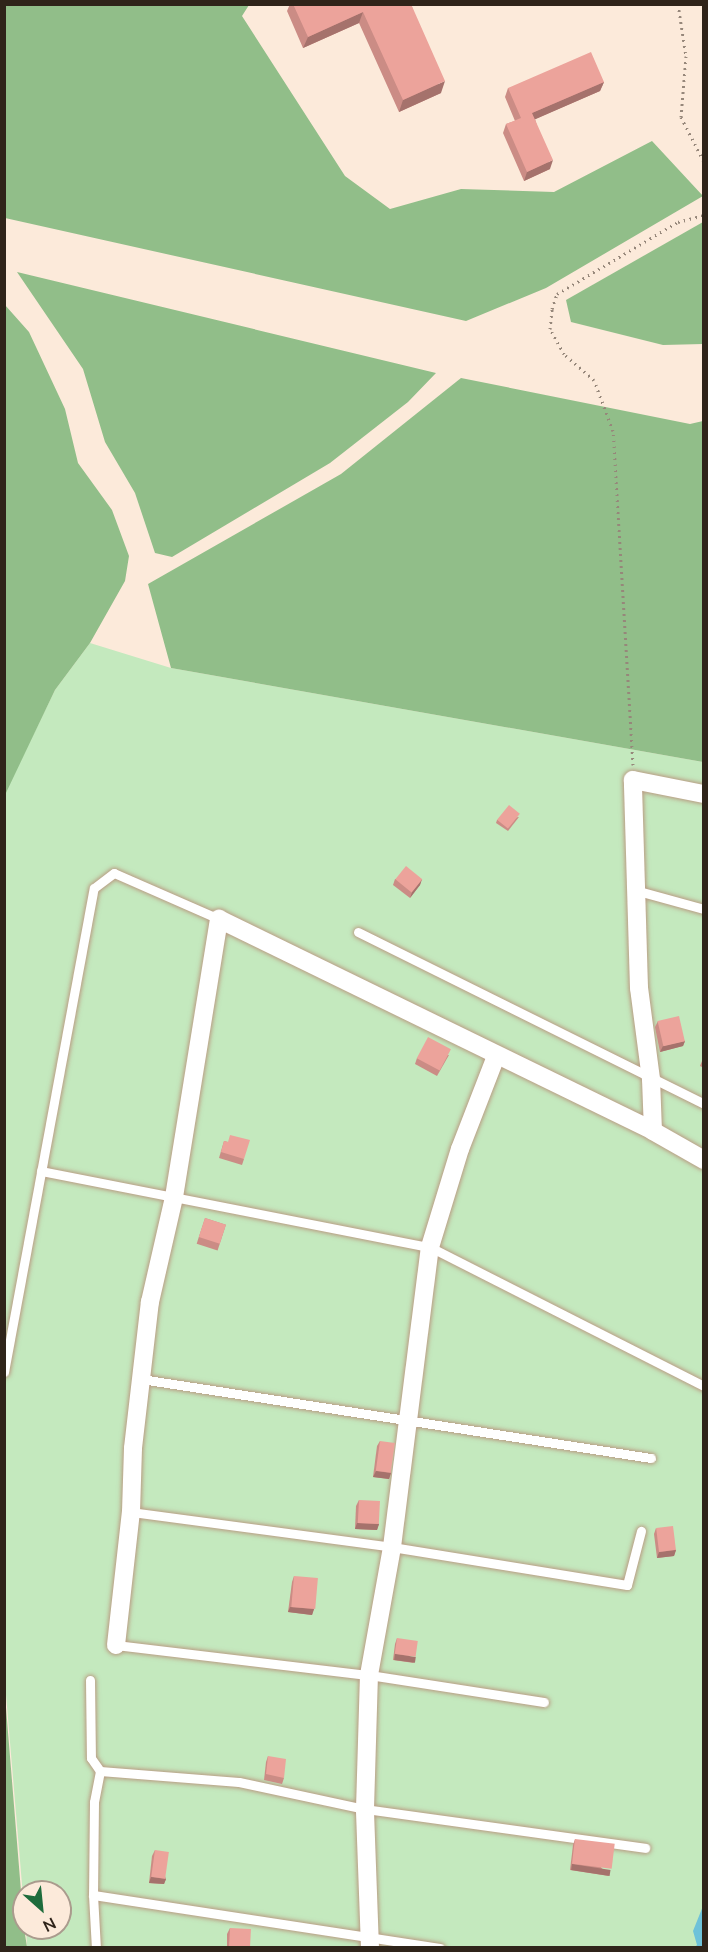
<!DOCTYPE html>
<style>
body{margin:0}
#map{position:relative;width:708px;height:1952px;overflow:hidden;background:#fceada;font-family:"Nunito Sans",sans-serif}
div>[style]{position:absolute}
.green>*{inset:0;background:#c4e9be}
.forest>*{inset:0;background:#91be89}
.water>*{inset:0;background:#6ec2d9}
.path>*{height:3px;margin-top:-1.5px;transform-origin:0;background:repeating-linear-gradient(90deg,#96877a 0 1.5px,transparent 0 6px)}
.roads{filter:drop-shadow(0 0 2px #b99d84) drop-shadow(0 0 2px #b99d84)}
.service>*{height:9px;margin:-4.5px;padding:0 4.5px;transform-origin:4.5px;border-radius:4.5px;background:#fff}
.minor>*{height:18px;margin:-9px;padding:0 9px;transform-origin:9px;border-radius:9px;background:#fff}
.wall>*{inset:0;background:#cb8c85;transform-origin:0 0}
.shaded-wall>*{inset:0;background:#a5726c;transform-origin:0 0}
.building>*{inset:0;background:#eca39b;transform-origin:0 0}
span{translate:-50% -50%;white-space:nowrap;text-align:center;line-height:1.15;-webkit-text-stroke:4.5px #fceada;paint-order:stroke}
.frame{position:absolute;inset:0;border:6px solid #2f241a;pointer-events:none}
.north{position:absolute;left:12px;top:1880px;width:60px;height:60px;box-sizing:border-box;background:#fceada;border:2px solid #aa9b8d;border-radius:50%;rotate:153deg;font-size:16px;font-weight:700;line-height:24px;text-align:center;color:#2f241a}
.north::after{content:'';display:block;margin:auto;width:21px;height:27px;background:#1e6c3c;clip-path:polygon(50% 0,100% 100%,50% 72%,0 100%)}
</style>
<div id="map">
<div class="green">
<i style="clip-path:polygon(90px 643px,171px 668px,703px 762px,703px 1947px,27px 1947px,26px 1928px,60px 1928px,60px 1892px,24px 1892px,24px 1908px,5px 1683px,4px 795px,55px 690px)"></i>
</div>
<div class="forest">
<i style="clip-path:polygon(5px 4px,249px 5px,242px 16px,345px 176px,390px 209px,461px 189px,554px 192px,652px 141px,703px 196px,546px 288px,466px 321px,5px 218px)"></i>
<i style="clip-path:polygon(703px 222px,703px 344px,663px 345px,571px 322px,566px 300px)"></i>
<i style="clip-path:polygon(17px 272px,436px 373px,408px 402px,330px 463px,172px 557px,155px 553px,135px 493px,105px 442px,83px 369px)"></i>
<i style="clip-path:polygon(5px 305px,29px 332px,65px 409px,78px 463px,112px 510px,129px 556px,125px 581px,90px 643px,55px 690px,5px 795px)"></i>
<i style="clip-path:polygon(461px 378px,690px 424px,703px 421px,703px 762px,171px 668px,148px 584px,341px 474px)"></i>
<i style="clip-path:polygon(4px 1683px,24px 1928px,27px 1947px,5px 1947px)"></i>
</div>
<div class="water">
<i style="clip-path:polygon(703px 1906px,703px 1947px,695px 1947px,697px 1945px,693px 1931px)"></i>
</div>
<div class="path">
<i style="left:678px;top:4px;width:53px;rotate:81.3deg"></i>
<i style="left:686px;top:56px;width:61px;rotate:94.7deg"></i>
<i style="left:681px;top:117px;width:51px;rotate:62.9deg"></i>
<i style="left:633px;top:765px;width:335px;rotate:-93.4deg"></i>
<i style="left:613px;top:431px;width:54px;rotate:-110.4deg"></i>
<i style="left:594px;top:380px;width:40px;rotate:-139deg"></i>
<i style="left:564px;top:354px;width:29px;rotate:-119deg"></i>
<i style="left:550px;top:329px;width:20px;rotate:-84deg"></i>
<i style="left:552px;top:309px;width:16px;rotate:-72deg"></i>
<i style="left:557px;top:294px;width:141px;rotate:-30.8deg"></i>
<i style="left:678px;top:222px;width:27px;rotate:-15deg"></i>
</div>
<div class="roads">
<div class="service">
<i style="left:635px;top:890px;width:72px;rotate:15.4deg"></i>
<i style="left:358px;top:932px;width:386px;rotate:26.4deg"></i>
<i style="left:41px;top:1171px;width:396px;rotate:11.1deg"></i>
<i style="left:430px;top:1247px;width:307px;rotate:26.9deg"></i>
<i style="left:4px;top:1372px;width:492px;rotate:-79.5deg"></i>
<i style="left:94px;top:888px;width:25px;rotate:-37deg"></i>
<i style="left:114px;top:873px;width:115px;rotate:23.7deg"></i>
<i style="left:141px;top:1379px;width:516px;rotate:8.81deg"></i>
<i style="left:131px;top:1512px;width:263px;rotate:7.6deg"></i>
<i style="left:392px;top:1547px;width:238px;rotate:9.2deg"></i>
<i style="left:627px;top:1585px;width:56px;rotate:-75.5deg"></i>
<i style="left:116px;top:1645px;width:255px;rotate:6.8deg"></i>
<i style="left:369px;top:1675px;width:177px;rotate:8.8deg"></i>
<i style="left:90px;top:1680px;width:78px;rotate:89.3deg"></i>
<i style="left:91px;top:1758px;width:16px;rotate:55deg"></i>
<i style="left:100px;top:1771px;width:32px;rotate:101deg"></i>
<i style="left:94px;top:1802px;width:93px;rotate:90.6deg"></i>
<i style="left:93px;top:1895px;width:53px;rotate:86.8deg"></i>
<i style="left:100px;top:1771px;width:139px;rotate:4.5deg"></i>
<i style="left:239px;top:1782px;width:129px;rotate:12.1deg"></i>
<i style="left:365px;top:1809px;width:283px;rotate:7.9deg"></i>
<i style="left:93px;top:1895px;width:351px;rotate:8.7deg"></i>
</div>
<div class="minor">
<i style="left:653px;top:1131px;width:52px;rotate:-92.2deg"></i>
<i style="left:651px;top:1079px;width:92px;rotate:-97.5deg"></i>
<i style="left:639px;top:988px;width:208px;rotate:-91.7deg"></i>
<i style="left:633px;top:780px;width:72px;rotate:11.2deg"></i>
<i style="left:116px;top:1645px;width:134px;rotate:-83.6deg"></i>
<i style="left:131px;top:1512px;width:64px;rotate:-88.2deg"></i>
<i style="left:133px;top:1448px;width:147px;rotate:-83.4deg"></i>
<i style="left:150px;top:1302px;width:108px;rotate:-77.1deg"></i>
<i style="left:174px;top:1197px;width:282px;rotate:-80.8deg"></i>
<i style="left:219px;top:919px;width:483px;rotate:26deg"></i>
<i style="left:653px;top:1131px;width:59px;rotate:29.6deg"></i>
<i style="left:370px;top:1948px;width:139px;rotate:-92.1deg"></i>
<i style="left:365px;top:1809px;width:134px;rotate:-88.3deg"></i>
<i style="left:369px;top:1675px;width:130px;rotate:-79.8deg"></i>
<i style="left:392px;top:1547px;width:302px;rotate:-82.8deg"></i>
<i style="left:430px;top:1247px;width:102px;rotate:-73deg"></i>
<i style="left:460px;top:1149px;width:100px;rotate:-68.8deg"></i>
</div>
</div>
<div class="wall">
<i style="clip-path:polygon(290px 4px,411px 4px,441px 93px,399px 112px,359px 23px,303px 48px,287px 11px)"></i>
<i style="clip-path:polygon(604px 82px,600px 91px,535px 119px,550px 169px,524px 181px,503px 133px,506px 124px,515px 121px,505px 97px,508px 88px)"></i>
<i style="clip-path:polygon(519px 817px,508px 831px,496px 823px,497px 820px)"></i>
<i style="clip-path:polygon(395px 879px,422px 879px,420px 885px,410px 898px,393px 885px)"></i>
<i style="clip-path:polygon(658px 1021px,685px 1041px,683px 1046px,660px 1052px,655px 1027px)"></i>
<i style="clip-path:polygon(449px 1055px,437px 1076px,415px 1064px,417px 1058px)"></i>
<i style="clip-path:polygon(704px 1056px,704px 1068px,700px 1066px)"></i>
<i style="clip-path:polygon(224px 1141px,228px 1142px,244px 1159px,242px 1165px,219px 1158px)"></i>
<i style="left:205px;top:1218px;width:22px;height:27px;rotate:18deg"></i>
<i style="clip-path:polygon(380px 1441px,391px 1473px,389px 1479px,373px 1477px,377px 1446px)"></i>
<i style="clip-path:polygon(359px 1500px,379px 1524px,377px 1530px,355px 1529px,356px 1506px)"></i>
<i style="clip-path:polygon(656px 1528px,676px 1550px,674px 1556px,657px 1558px,654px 1534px)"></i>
<i style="clip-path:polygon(294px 1576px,314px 1609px,312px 1615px,288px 1612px,292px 1582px)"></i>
<i style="clip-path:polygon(397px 1638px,414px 1663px,393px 1660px,395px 1644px)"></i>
<i style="clip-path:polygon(268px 1756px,284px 1778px,282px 1784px,264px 1780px,266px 1762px)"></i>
<i style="clip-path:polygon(575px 1839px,609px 1876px,570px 1870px,573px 1845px)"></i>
<i style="clip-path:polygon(155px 1850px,166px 1879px,164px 1884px,149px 1883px,152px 1856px)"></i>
<i style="clip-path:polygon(230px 1928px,250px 1947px,227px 1947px,227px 1934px)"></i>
</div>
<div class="shaded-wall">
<i style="clip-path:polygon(363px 12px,359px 23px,303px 48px,308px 37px)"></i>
<i style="clip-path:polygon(445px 81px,441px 93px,399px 112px,403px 100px)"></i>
<i style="clip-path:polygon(604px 82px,600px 91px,529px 122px,532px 113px)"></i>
<i style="clip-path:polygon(553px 160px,550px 169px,524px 181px,527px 172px)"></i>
<i style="clip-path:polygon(422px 879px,420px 885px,410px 898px,412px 892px)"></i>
<i style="clip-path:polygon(685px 1041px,683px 1046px,660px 1052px,663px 1046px)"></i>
<i style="clip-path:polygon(376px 1471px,391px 1473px,389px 1479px,373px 1477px)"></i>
<i style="clip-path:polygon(357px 1523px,379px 1524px,377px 1530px,355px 1529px)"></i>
<i style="clip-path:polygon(676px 1550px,674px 1556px,657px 1558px,659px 1552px)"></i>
<i style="clip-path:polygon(290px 1607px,314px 1609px,312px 1615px,288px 1612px)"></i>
<i style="left:395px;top:1654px;width:21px;height:6px;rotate:8deg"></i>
<i style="left:572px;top:1864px;width:39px;height:6px;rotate:9deg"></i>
<i style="clip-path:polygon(151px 1877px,166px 1879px,164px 1884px,149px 1883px)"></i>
</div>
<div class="building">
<i style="clip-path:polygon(293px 4px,411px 4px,445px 81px,403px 100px,363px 12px,308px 37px)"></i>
<i style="clip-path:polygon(591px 52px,604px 82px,532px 113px,553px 160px,527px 172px,506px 124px,521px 118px,508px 88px)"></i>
<i style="left:509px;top:805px;width:14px;height:19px;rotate:39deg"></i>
<i style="left:406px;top:866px;width:21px;height:17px;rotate:39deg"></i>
<i style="left:679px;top:1016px;width:26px;height:22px;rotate:77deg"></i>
<i style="left:428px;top:1037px;width:26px;height:24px;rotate:28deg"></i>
<i style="clip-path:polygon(230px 1135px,250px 1140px,244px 1159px,221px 1152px,224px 1141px,228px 1142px)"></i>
<i style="left:205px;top:1218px;width:22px;height:20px;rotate:18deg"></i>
<i style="left:380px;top:1441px;width:15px;height:30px;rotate:8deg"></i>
<i style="left:359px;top:1500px;width:21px;height:23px;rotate:3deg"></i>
<i style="left:673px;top:1526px;width:24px;height:17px;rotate:83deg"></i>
<i style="left:294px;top:1576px;width:24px;height:31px;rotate:5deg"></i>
<i style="left:397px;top:1638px;width:21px;height:16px;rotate:8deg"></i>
<i style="clip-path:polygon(268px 1756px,286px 1759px,284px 1778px,266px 1774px)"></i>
<i style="left:575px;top:1839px;width:40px;height:25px;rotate:7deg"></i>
<i style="left:155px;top:1850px;width:14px;height:27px;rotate:8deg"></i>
<i style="left:230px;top:1928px;width:21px;height:18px;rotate:3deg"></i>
</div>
<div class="frame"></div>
<div class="north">N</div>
</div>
